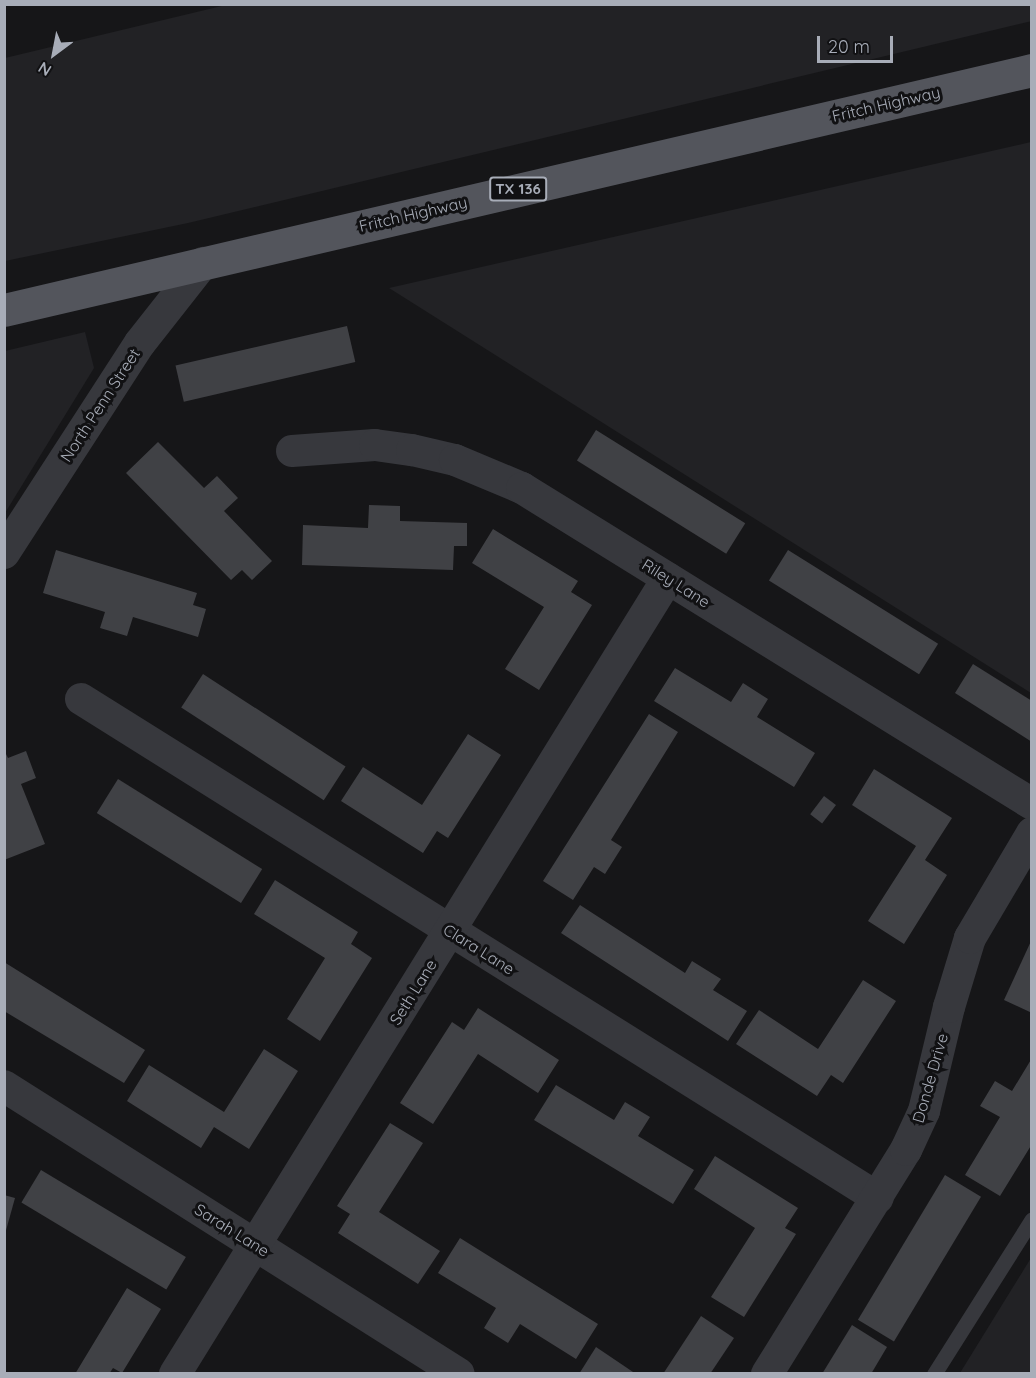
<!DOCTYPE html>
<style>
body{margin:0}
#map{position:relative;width:1036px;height:1378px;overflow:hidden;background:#161618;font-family:Quicksand,sans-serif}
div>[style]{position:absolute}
.built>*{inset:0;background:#222225}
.building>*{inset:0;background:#404145;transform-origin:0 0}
.service>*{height:15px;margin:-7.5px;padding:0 7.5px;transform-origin:7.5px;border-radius:7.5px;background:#37383d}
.minor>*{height:32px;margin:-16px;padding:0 16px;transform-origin:16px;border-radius:16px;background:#37383d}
.primary>*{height:33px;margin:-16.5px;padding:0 16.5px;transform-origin:16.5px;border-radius:16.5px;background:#53555c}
span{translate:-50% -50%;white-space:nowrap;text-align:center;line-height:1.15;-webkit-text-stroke:6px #111113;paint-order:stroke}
.shield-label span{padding:2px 4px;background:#111113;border:2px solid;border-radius:4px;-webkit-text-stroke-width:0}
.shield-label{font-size:15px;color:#a8adb8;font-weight:700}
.street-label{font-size:16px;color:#a8adb8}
.frame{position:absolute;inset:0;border:6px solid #a8adb8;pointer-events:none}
.north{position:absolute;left:24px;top:24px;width:60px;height:60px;-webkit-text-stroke:4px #111113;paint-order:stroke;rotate:212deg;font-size:16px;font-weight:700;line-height:24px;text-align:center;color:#a8adb8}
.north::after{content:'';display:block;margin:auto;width:21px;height:27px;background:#a8adb8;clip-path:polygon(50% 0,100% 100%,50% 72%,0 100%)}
.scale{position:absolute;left:817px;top:36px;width:76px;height:27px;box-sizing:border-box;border:3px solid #a8adb8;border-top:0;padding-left:8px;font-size:18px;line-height:21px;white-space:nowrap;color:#a8adb8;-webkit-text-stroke:4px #111113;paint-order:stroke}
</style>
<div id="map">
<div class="built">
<i style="clip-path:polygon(230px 4px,1031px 4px,1032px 21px,188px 223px,5px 261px,5px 58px)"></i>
<i style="clip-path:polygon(1031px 142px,1031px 693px,389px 288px)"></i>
<i style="clip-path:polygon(85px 332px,94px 368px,5px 513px,5px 351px)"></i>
<i style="clip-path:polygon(1031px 1258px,1031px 1373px,960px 1373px)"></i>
</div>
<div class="building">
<i style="left:347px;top:326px;width:37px;height:176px;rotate:77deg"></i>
<i style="left:596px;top:430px;width:176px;height:36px;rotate:32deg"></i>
<i style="clip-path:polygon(158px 442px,204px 488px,217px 476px,238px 498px,224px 511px,272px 561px,252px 580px,242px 570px,231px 580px,126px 473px)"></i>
<i style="clip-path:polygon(369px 505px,400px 506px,400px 521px,467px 523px,467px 546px,454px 546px,453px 570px,302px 565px,303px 525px,368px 528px)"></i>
<i style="clip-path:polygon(493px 529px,578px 581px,571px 592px,592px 605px,539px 690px,505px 669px,544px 607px,472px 563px)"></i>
<i style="clip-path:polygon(56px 550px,197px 593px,193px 605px,206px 609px,198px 637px,133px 617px,127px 636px,100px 628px,105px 612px,43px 593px)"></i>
<i style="left:788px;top:550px;width:177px;height:36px;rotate:32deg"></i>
<i style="clip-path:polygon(973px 664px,1032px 701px,1032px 742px,955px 693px)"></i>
<i style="clip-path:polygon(675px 668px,731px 702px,743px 683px,768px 699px,757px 717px,815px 753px,794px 787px,654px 701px)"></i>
<i style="left:203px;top:674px;width:170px;height:40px;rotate:33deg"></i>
<i style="clip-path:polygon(649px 714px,678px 732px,611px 840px,622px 847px,605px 874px,594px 867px,573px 900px,543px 881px)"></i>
<i style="clip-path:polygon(468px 734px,501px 755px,448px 838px,437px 831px,423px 853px,341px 801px,363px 767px,422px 805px)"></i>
<i style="clip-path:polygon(4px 750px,8px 758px,26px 751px,36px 778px,21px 784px,45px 844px,4px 860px)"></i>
<i style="clip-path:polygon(874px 769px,952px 818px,925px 860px,947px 875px,904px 944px,868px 921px,916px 846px,852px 805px)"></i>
<i style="left:118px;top:779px;width:170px;height:40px;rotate:32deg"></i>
<i style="left:824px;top:796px;width:15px;height:23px;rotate:37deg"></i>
<i style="clip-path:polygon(275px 880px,358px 932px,351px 944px,372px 958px,320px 1041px,287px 1019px,325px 958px,254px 914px)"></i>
<i style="clip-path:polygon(580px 905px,685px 973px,692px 961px,721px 979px,713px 990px,747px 1011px,728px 1041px,561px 933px)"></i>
<i style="clip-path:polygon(1032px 939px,1032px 1013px,1004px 1000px)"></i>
<i style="clip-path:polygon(4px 962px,145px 1050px,124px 1083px,4px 1011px)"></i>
<i style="clip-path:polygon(863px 980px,896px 1001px,843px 1083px,831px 1075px,817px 1096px,736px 1044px,759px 1010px,818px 1049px)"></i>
<i style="clip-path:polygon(478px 1008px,559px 1060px,538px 1093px,478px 1054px,433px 1124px,400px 1103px,452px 1022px,464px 1030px)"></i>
<i style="clip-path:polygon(264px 1049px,298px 1071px,249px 1149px,214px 1127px,201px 1148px,127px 1101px,149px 1065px,224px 1112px)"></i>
<i style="clip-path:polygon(1032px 1058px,1032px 1144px,1000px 1196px,965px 1175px,1000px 1117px,980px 1106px,995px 1081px,1012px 1091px)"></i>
<i style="clip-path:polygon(556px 1085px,614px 1120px,625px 1102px,650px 1117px,638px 1136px,694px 1170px,673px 1204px,534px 1120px)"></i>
<i style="clip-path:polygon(390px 1123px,423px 1143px,379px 1212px,440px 1251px,418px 1284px,338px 1233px,350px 1214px,337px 1206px)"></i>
<i style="clip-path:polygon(715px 1156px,798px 1208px,785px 1228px,796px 1234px,744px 1317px,711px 1297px,755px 1228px,694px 1189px)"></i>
<i style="left:41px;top:1170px;width:169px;height:38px;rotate:31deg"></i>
<i style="left:945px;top:1175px;width:42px;height:169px;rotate:31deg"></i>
<i style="clip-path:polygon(4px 1195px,15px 1198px,5px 1234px,4px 1233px)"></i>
<i style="clip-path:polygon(460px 1238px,598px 1324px,576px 1359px,520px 1324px,508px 1343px,484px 1328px,496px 1308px,438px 1273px)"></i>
<i style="clip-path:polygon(127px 1288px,161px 1309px,122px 1373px,113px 1368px,109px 1374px,75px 1374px)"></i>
<i style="clip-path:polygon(701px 1316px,734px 1338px,710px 1374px,663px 1374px)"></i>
<i style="clip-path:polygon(852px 1325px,887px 1347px,871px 1374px,822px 1374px)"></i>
<i style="clip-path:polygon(596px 1347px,636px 1374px,579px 1374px)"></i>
</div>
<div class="service">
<i style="left:934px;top:1374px;width:183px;rotate:-57.7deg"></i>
</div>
<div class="minor">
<i style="left:292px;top:451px;width:83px;rotate:-4.1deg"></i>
<i style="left:375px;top:445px;width:37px;rotate:8deg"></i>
<i style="left:412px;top:450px;width:44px;rotate:13.1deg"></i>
<i style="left:455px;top:460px;width:73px;rotate:22.7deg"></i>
<i style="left:522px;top:488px;width:600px;rotate:31.78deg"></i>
<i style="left:4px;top:553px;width:250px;rotate:-57.1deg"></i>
<i style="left:140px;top:343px;width:102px;rotate:-51.8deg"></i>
<i style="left:81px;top:699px;width:940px;rotate:32.05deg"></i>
<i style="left:4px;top:1086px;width:538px;rotate:32.33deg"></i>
<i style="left:175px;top:1374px;width:936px;rotate:-58.23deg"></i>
<i style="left:767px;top:1374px;width:264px;rotate:-58.2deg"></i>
<i style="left:906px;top:1150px;width:43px;rotate:-65.2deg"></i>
<i style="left:924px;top:1111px;width:107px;rotate:-76.5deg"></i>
<i style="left:949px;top:1007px;width:72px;rotate:-73.1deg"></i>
<i style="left:970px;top:938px;width:122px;rotate:-59.4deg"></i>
</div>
<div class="primary">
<i style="left:4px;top:310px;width:1056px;rotate:-13.14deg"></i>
</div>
<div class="shield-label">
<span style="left:518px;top:189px">TX 136</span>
</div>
<div class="street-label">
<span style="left:886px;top:104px;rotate:-13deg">Fritch Highway</span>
<span style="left:413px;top:214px;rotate:-13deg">Fritch Highway</span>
<span style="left:100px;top:405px;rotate:-57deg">North Penn Street</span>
<span style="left:676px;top:583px;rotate:32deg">Riley Lane</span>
<span style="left:479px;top:949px;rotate:32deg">Clara Lane</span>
<span style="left:413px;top:992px;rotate:-58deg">Seth Lane</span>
<span style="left:930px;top:1078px;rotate:-74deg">Donde Drive</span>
<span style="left:232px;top:1230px;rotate:32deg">Sarah Lane</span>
</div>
<div class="frame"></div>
<div class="north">N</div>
<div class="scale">20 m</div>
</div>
